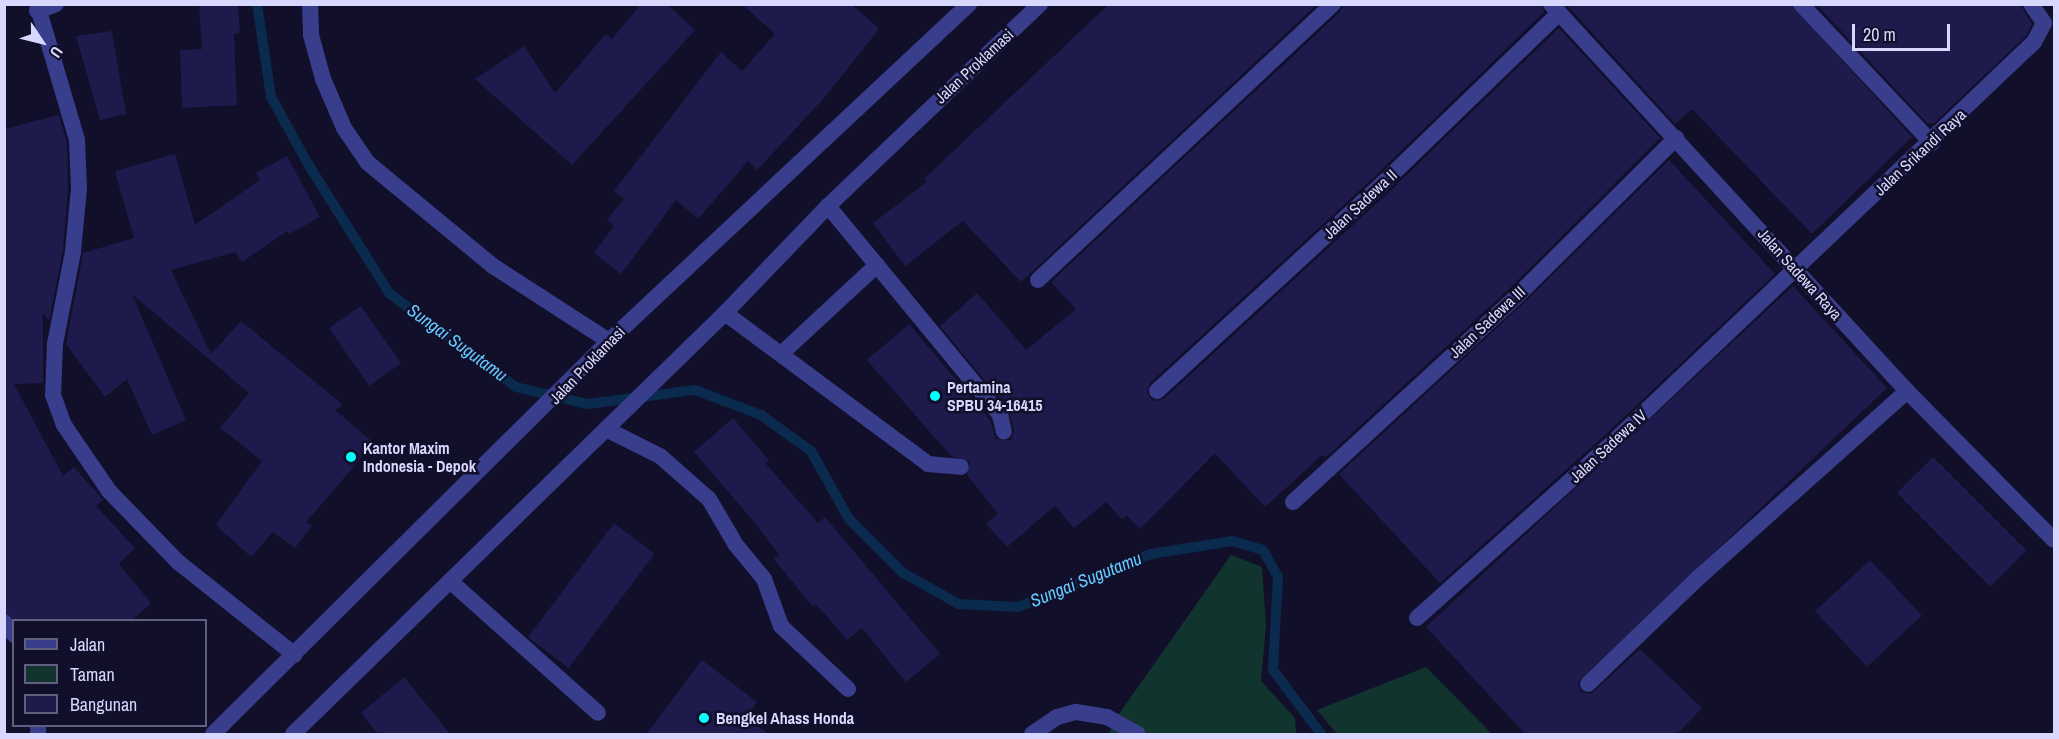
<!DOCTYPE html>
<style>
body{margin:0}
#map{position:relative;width:2059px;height:739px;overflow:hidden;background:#110f2a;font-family:"Archivo Narrow",sans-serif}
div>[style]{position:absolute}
.green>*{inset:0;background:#12342f}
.stream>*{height:10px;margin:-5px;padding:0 5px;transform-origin:5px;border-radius:5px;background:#0a2a4e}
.building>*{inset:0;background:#1f1a4c;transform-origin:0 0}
.service>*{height:16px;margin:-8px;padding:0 8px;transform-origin:8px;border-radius:8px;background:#383e8b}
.minor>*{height:16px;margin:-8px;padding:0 8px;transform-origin:8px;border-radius:8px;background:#383e8b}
.tertiary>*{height:16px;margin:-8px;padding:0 8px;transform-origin:8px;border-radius:8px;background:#383e8b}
.dots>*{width:16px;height:16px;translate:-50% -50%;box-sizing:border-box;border:3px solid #110f2a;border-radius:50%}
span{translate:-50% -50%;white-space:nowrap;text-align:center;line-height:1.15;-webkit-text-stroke:5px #110f2a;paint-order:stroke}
.street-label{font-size:16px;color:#d8d8ff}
.poi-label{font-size:16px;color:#d8d8ff;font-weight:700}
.left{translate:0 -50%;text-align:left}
.water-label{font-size:18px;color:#66c9ff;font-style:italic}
.frame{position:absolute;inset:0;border:6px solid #d8d8ff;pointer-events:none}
.legend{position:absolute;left:12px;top:619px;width:195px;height:108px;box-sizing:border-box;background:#110f2a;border:2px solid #615f7f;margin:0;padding:8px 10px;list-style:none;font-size:18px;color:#d8d8ff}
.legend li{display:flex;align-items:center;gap:12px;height:30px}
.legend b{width:30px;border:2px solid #615f7f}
.north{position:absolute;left:12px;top:12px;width:60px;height:60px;-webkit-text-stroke:4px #110f2a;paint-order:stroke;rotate:125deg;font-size:16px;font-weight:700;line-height:24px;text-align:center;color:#d8d8ff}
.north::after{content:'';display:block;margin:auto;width:21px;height:27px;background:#d8d8ff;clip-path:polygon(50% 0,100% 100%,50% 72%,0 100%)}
.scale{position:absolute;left:1852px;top:24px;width:98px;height:27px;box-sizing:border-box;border:3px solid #d8d8ff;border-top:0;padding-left:8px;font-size:18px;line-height:21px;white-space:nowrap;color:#d8d8ff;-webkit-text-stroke:4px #110f2a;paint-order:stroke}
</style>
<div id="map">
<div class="green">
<i style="clip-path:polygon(1231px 555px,1262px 567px,1266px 625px,1261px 681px,1295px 718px,1296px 734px,1109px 734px,1114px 721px)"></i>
<i style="clip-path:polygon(1426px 667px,1492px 734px,1337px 734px,1317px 710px)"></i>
</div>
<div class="stream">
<i style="left:257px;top:4px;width:94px;rotate:81.4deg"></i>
<i style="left:271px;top:97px;width:77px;rotate:61.1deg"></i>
<i style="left:308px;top:164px;width:154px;rotate:57.8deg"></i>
<i style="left:390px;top:294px;width:157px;rotate:36.4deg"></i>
<i style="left:516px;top:387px;width:74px;rotate:13.3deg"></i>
<i style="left:588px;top:404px;width:108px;rotate:-7.5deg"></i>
<i style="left:695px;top:390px;width:71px;rotate:20.7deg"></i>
<i style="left:761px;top:415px;width:62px;rotate:35.8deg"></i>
<i style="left:811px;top:451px;width:78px;rotate:60.8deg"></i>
<i style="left:849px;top:519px;width:76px;rotate:45deg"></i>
<i style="left:903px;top:573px;width:64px;rotate:29deg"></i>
<i style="left:959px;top:604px;width:59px;rotate:2.9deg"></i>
<i style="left:1018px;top:607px;width:143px;rotate:-21.7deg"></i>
<i style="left:1151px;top:554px;width:82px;rotate:-9.1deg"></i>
<i style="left:1232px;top:541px;width:32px;rotate:16deg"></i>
<i style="left:1263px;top:550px;width:31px;rotate:61deg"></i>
<i style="left:1278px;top:577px;width:93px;rotate:93.1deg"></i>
<i style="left:1273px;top:670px;width:80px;rotate:53.1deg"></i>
</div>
<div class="building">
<i style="clip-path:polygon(199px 4px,238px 4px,240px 33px,234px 34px,237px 105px,182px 108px,180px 50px,202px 49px)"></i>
<i style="clip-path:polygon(641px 4px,667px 4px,695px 30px,572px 165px,475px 79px,524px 46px,555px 93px,606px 34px,612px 39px)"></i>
<i style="clip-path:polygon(742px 4px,851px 4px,879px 29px,824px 98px,757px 170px,748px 161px,698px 219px,676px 200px,621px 274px,594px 253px,614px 226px,607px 220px,624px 199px,614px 191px,721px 52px,742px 71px,775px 34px)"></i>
<i style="clip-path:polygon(1109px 4px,1317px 4px,1021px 282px,963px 221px,905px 266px,873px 223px,927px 182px,924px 179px)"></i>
<i style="clip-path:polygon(1343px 4px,1541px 4px,1544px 12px,1374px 177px,1150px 383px,1147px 393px,1153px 401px,1164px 399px,1388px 193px,1559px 28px,1660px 138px,1513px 285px,1325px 458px,1322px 455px,1265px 507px,1215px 453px,1140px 529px,1127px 515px,1122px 519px,1106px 502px,1074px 528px,1055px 506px,1007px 547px,986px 524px,998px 514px,967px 475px,970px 462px,951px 456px,867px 360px,909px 324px,990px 420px,996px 439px,1011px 440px,1014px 430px,1008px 409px,940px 326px,977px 293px,1026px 350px,1076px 309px,1051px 282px,1340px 12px)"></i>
<i style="clip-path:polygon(1566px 4px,1791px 4px,1912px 137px,1812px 234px,1692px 109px,1675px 124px)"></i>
<i style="clip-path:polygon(1816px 4px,2020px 4px,2032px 24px,2026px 36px,1933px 124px,1927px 123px)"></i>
<i style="clip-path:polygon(112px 31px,126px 114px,100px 120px,76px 36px)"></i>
<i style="clip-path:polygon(59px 115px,67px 142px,68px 188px,63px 250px,49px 321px,43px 313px,43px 383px,14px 384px,63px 476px,74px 467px,103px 500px,96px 506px,135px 548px,119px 564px,151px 603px,131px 621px,16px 621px,4px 612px,4px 129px)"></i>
<i style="clip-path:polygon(175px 154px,195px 225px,260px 180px,256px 173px,287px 156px,320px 217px,289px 234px,287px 231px,242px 262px,235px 252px,171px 270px,211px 354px,241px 321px,343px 405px,335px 410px,374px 443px,306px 522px,312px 526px,295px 548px,273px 532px,251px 557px,216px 525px,262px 461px,220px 428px,249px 393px,132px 294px,186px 420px,152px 435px,127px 379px,105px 397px,66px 344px,83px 253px,134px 238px,115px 171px)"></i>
<i style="clip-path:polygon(1669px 160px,1775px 274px,1606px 434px,1440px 583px,1339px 474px,1527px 300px)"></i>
<i style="clip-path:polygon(1793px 286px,1887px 388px,1578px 682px,1581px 692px,1591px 694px,1640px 649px,1702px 708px,1676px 735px,1526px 735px,1426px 627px)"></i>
<i style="left:361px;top:306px;width:70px;height:39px;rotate:55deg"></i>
<i style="clip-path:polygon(733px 418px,769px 460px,765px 463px,818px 523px,825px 517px,940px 654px,906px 682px,862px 628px,847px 640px,816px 604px,813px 607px,774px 559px,779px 555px,756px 524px,694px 452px)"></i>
<i style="left:1933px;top:457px;width:132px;height:51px;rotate:45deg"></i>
<i style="left:614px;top:523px;width:51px;height:143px;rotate:37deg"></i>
<i style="left:1870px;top:560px;width:76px;height:75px;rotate:47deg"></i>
<i style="clip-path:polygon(702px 660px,757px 702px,746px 717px,770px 735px,646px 735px)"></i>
<i style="clip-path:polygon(404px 677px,451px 735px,379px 735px,361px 713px)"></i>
</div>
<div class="service">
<i style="left:828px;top:206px;width:271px;rotate:50.5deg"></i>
<i style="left:1000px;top:415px;width:17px;rotate:77deg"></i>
<i style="left:725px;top:313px;width:253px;rotate:36.6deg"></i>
<i style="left:928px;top:464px;width:33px;rotate:5deg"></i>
<i style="left:781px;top:354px;width:131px;rotate:-42.8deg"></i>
<i style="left:450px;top:581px;width:198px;rotate:41.7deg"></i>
<i style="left:1032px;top:734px;width:30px;rotate:-34deg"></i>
<i style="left:1057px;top:717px;width:20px;rotate:-15deg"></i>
<i style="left:1076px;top:712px;width:31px;rotate:9deg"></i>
<i style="left:1107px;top:717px;width:35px;rotate:29deg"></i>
</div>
<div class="minor">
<i style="left:37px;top:4px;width:142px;rotate:73.6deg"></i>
<i style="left:77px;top:140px;width:48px;rotate:87.6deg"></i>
<i style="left:79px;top:188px;width:64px;rotate:95.4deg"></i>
<i style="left:73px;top:252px;width:94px;rotate:101.1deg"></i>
<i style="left:55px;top:344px;width:51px;rotate:92.2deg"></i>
<i style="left:53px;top:395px;width:32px;rotate:70deg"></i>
<i style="left:64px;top:425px;width:80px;rotate:55.7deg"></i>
<i style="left:109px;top:491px;width:99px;rotate:45.8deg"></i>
<i style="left:178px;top:562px;width:149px;rotate:38.5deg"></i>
<i style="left:310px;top:4px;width:31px;rotate:88deg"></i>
<i style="left:311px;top:35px;width:46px;rotate:74.7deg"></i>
<i style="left:323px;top:79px;width:53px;rotate:66.8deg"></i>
<i style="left:344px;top:128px;width:42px;rotate:55.6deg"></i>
<i style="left:368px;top:163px;width:162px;rotate:39.5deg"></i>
<i style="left:493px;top:266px;width:138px;rotate:32.9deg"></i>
<i style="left:1551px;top:4px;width:526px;rotate:47.39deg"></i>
<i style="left:1907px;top:391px;width:209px;rotate:45.4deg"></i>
<i style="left:1801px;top:4px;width:191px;rotate:46.7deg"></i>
<i style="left:37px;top:11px;width:20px;rotate:-20deg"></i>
<i style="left:1038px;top:280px;width:404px;rotate:-43.1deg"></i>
<i style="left:1157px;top:391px;width:304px;rotate:-42.6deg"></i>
<i style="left:1381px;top:185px;width:248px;rotate:-44deg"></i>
<i style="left:606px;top:429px;width:60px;rotate:26.6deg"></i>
<i style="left:660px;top:456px;width:65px;rotate:41.3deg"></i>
<i style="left:709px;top:499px;width:53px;rotate:59.6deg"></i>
<i style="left:736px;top:545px;width:44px;rotate:50.5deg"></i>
<i style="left:764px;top:579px;width:50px;rotate:70.1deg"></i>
<i style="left:781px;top:626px;width:92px;rotate:43.2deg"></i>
<i style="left:1293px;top:502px;width:309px;rotate:-42.6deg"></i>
<i style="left:1520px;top:293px;width:220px;rotate:-44.8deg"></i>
<i style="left:1417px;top:618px;width:263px;rotate:-41.9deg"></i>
<i style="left:1613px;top:442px;width:581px;rotate:-43.53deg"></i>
<i style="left:2034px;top:42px;width:21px;rotate:-62deg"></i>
<i style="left:2044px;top:23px;width:23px;rotate:-124deg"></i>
<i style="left:4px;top:622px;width:16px;rotate:52deg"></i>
<i style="left:1588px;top:684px;width:151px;rotate:-43.9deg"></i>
<i style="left:1697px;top:579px;width:282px;rotate:-41.8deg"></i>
<i style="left:38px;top:726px;width:8px;rotate:90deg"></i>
</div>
<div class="tertiary">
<i style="left:213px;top:734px;width:558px;rotate:-44.78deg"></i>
<i style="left:609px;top:341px;width:493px;rotate:-43.1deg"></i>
<i style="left:293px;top:734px;width:603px;rotate:-44.26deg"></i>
<i style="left:725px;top:313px;width:149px;rotate:-46.1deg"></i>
<i style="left:828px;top:206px;width:293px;rotate:-43.6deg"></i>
</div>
<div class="dots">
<i style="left:935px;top:396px;background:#04fffd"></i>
<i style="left:351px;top:457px;background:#04fffd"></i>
<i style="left:704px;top:718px;background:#04fffd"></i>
</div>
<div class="street-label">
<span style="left:974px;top:66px;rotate:-43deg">Jalan Proklamasi</span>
<span style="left:1920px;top:152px;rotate:-43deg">Jalan Srikandi Raya</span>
<span style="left:1360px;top:204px;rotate:-43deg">Jalan Sadewa II</span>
<span style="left:1800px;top:274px;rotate:48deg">Jalan Sadewa Raya</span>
<span style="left:1487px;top:322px;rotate:-43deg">Jalan Sadewa III</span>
<span style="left:587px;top:365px;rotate:-46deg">Jalan Proklamasi</span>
<span style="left:1608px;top:446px;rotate:-43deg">Jalan Sadewa IV</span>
</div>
<div class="poi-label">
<span class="left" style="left:947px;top:396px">Pertamina<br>SPBU 34-16415</span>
<span class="left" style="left:363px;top:457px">Kantor Maxim<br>Indonesia - Depok</span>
<span class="left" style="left:716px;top:718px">Bengkel Ahass Honda</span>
</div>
<div class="water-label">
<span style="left:457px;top:343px;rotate:36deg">Sungai Sugutamu</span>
<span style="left:1086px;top:580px;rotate:-22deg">Sungai Sugutamu</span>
</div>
<div class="frame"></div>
<ul class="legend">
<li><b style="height:8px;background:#383e8b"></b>Jalan</li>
<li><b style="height:16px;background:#12342f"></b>Taman</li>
<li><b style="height:16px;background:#1f1a4c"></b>Bangunan</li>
</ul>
<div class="north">U</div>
<div class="scale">20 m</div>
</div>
